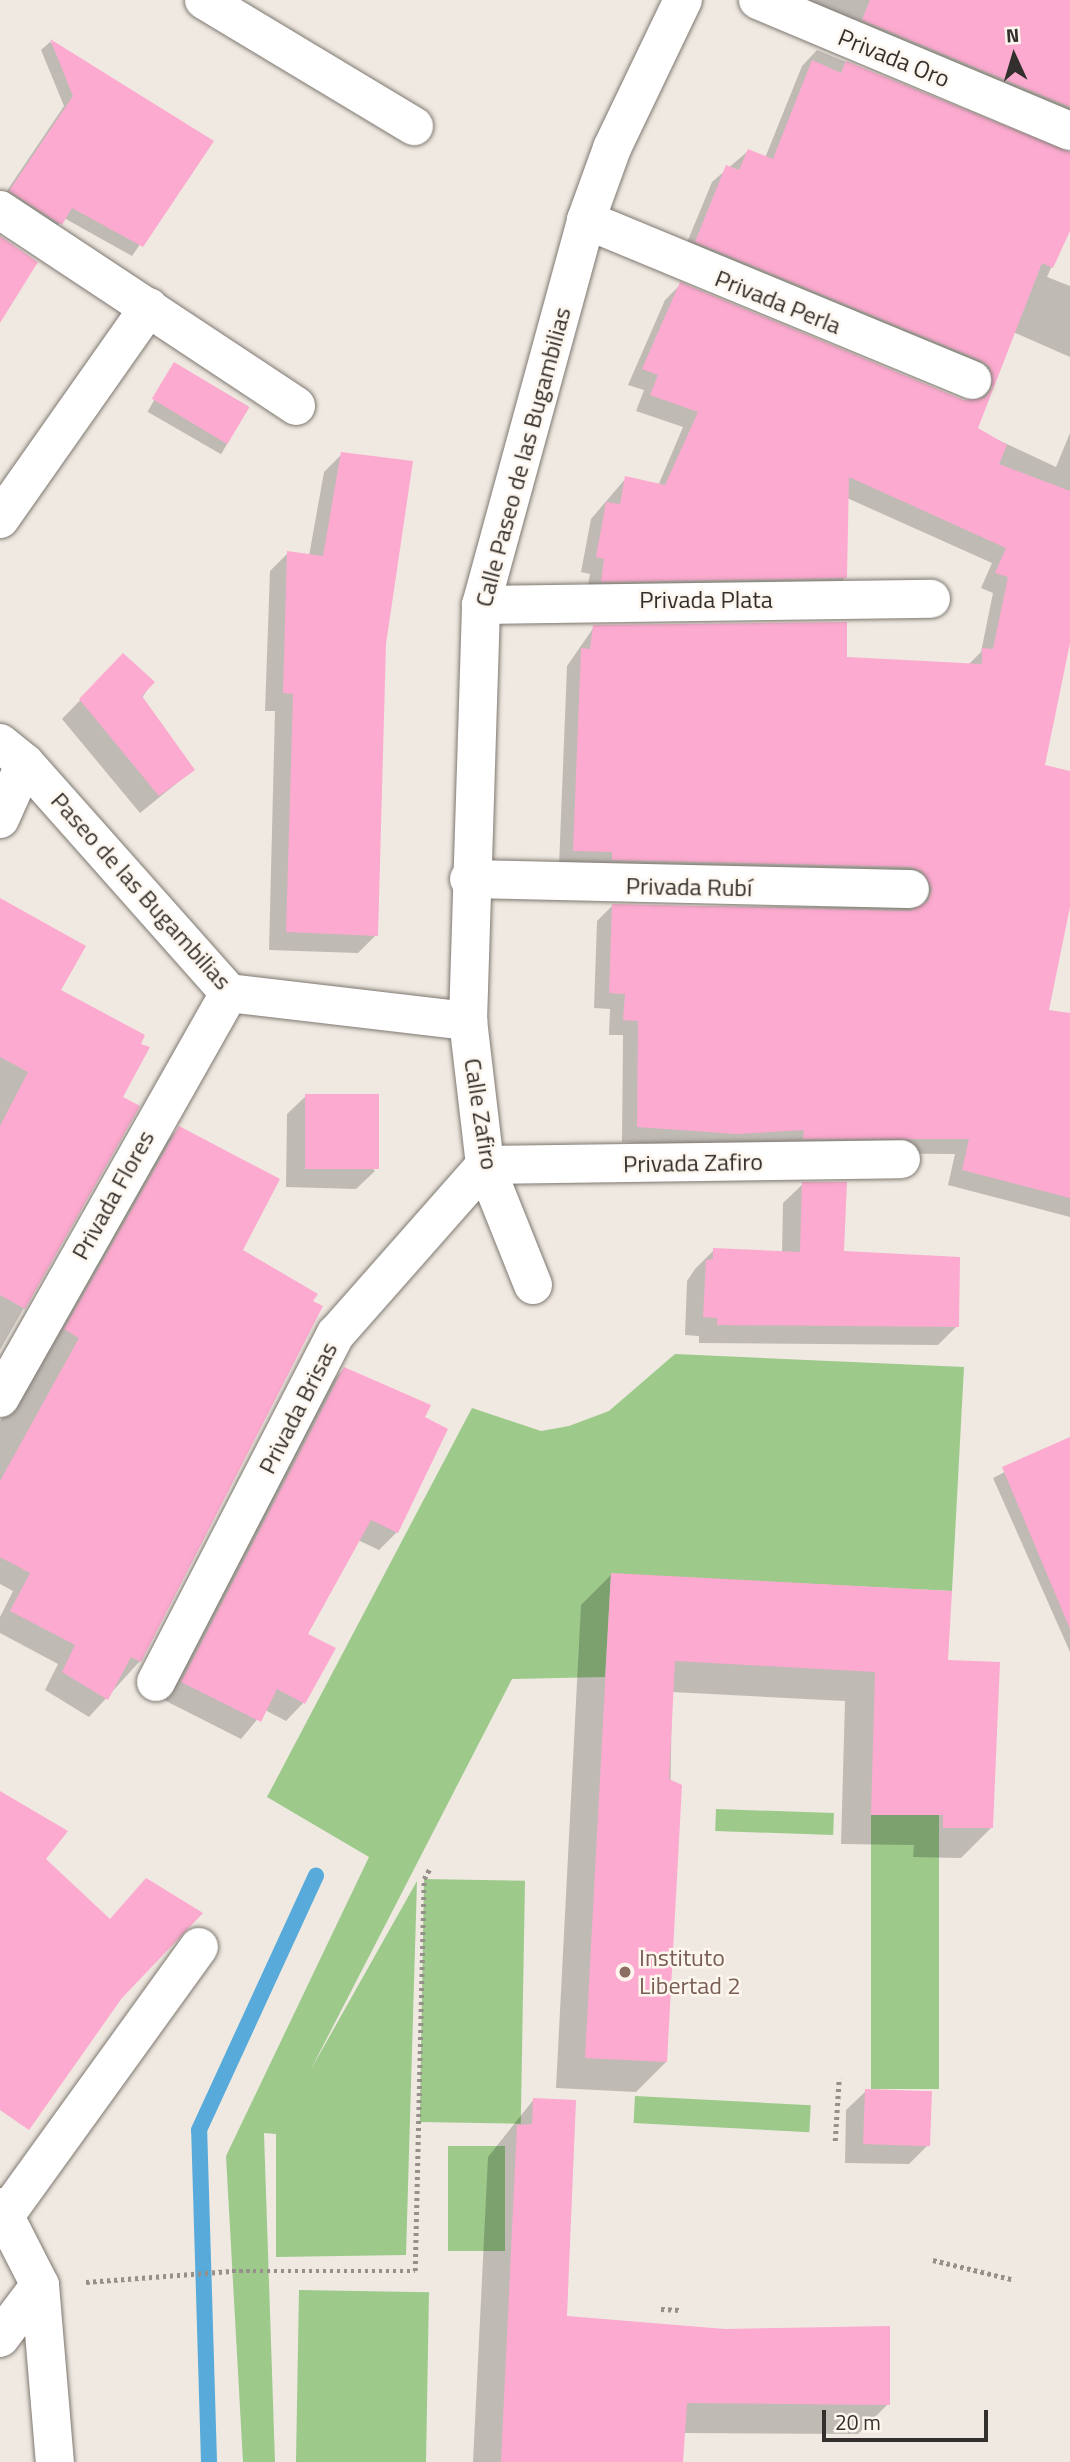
<!DOCTYPE html>
<meta charset="utf-8">
<style>
body{margin:0}
#map{position:relative;width:1070px;height:2462px;overflow:hidden;background:#efe9e1;font-family:"Titillium Web",sans-serif}
div>[style]{position:absolute}
.green>*{inset:0;background:#9dc98b;transform-origin:0 0}
.shadow>*{inset:0;background:#0003;transform-origin:0 0}
.stream>*{height:16px;margin:-8px;padding:0 8px;transform-origin:8px;border-radius:8px;background:#57aad9}
.building>*{inset:0;background:#fcaacf;transform-origin:0 0}
.path>*{height:4.5px;margin-top:-2.25px;transform-origin:0;background:repeating-linear-gradient(90deg,#95908a 0 3.5px,transparent 0 7px)}
.roads{filter:drop-shadow(0 0 2px #7e7871) drop-shadow(0 0 2px #7e7871)}
.minor>*{height:38px;margin:-19px;padding:0 19px;transform-origin:19px;border-radius:19px;background:#fff}
.dots>*{width:19px;height:19px;translate:-50% -50%;box-sizing:border-box;border:4px solid #fdf6ee;border-radius:50%}
span{translate:-50% -50%;white-space:nowrap;text-align:center;line-height:1.15;-webkit-text-stroke:5px #fdf6ee;paint-order:stroke}
.street-label{font-size:24px;color:#322f2c}
.education-label{font-size:24px;color:#785e54}
.left{translate:0 -50%;text-align:left}
.north{position:absolute;left:979px;top:21px;width:70px;height:70px;-webkit-text-stroke:5px #fdf6ee;paint-order:stroke;rotate:356deg;font-size:19px;font-weight:700;line-height:28px;text-align:center;color:#322f2c}
.north::after{content:'';display:block;margin:auto;width:24px;height:32px;background:#322f2c;clip-path:polygon(50% 0,100% 100%,50% 72%,0 100%)}
.scale{position:absolute;left:822px;top:2410px;width:166px;height:32px;box-sizing:border-box;border:4px solid #322f2c;border-top:0;padding-left:9px;font-size:21px;line-height:24px;white-space:nowrap;color:#322f2c;-webkit-text-stroke:5px #fdf6ee;paint-order:stroke}
</style>
<div id="map">
<div class="green">
<i style="clip-path:polygon(675px 1354px,964px 1367px,952px 1591px,611px 1574px,605px 1677px,512px 1679px,310px 2071px,417px 1881px,406px 2255px,276px 2257px,276px 2134px,264px 2133px,275px 2462px,243px 2462px,226px 2156px,369px 1857px,267px 1797px,472px 1408px,541px 1431px,569px 1426px,609px 1411px)"></i>
<i style="left:716px;top:1809px;width:118px;height:22px;rotate:2deg"></i>
<i style="left:871px;top:1815px;width:68px;height:274px"></i>
<i style="left:424px;top:1879px;width:101px;height:243px;rotate:1deg"></i>
<i style="left:635px;top:2096px;width:176px;height:27px;rotate:3deg"></i>
<i style="left:448px;top:2146px;width:57px;height:105px"></i>
<i style="left:299px;top:2290px;width:130px;height:172px;rotate:1deg"></i>
</div>
<div class="shadow">
<i style="clip-path:polygon(807px 0,1070px 0,1070px 135px)"></i>
<i style="clip-path:polygon(50px 42px,212px 141px,132px 256px,64px 218px,51px 233px,0 201px,64px 106px,41px 50px)"></i>
<i style="clip-path:polygon(817px 50px,1070px 154px,1070px 226px,1047px 277px,1070px 286px,1070px 357px,1013px 332px,975px 429px,1056px 467px,1070px 433px,1070px 625px,1043px 766px,1070px 772px,1070px 898px,1047px 1011px,1070px 1015px,1070px 1217px,948px 1185px,955px 1154px,789px 1153px,622px 1142px,623px 1035px,609px 1035px,610px 1009px,594px 1008px,597px 921px,612px 906px,917px 907px,914px 893px,559px 866px,567px 666px,594px 627px,845px 658px,968px 665px,981px 652px,993px 593px,981px 588px,992px 563px,847px 498px,845px 578px,830px 593px,586px 596px,590px 574px,581px 572px,591px 519px,626px 478px,658px 486px,683px 427px,636px 411px,644px 390px,628px 385px,665px 300px,680px 285px,963px 402px,978px 402px,979px 392px,681px 257px,712px 182px,748px 151px,765px 158px,802px 66px)"></i>
<i style="left:175px;top:364px;width:85px;height:55px;rotate:30deg"></i>
<i style="clip-path:polygon(342px 454px,384px 644px,376px 935px,358px 953px,269px 950px,275px 711px,265px 711px,270px 571px,288px 553px,309px 556px,324px 472px)"></i>
<i style="clip-path:polygon(123px 656px,152px 682px,142px 698px,193px 770px,140px 813px,62px 719px)"></i>
<i style="clip-path:polygon(0 903px,120px 1098px,138px 1107px,0 1350px)"></i>
<i style="clip-path:polygon(306px 1096px,375px 1171px,356px 1189px,286px 1187px,287px 1114px)"></i>
<i style="clip-path:polygon(179px 1128px,240px 1250px,140px 1661px,89px 1717px,45px 1690px,58px 1664px,0 1633px,0 1617px,13px 1591px,0 1584px,0 1421px,161px 1147px)"></i>
<i style="clip-path:polygon(803px 1184px,842px 1253px,957px 1326px,938px 1345px,699px 1343px,699px 1336px,685px 1335px,687px 1281px,695px 1269px,714px 1250px,782px 1253px,783px 1203px)"></i>
<i style="clip-path:polygon(344px 1369px,423px 1418px,397px 1532px,379px 1550px,358px 1540px,306px 1634px,304px 1702px,286px 1721px,265px 1710px,241px 1739px,164px 1700px,326px 1387px)"></i>
<i style="clip-path:polygon(1070px 1439px,1070px 1652px,993px 1478px)"></i>
<i style="clip-path:polygon(611px 1575px,947px 1662px,992px 1827px,961px 1858px,913px 1857px,914px 1845px,841px 1844px,845px 1701px,672px 1692px,666px 2062px,636px 2092px,556px 2088px,581px 1605px)"></i>
<i style="clip-path:polygon(866px 2091px,929px 2144px,909px 2164px,845px 2163px,846px 2110px)"></i>
<i style="clip-path:polygon(534px 2099px,565px 2317px,888px 2404px,858px 2434px,683px 2433px,681px 2462px,473px 2462px,488px 2157px)"></i>
</div>
<div class="stream">
<i style="left:209px;top:2462px;width:332px;rotate:-91.7deg"></i>
<i style="left:199px;top:2130px;width:280px;rotate:-65.3deg"></i>
</div>
<div class="building">
<i style="clip-path:polygon(870px 0,1070px 0,1070px 107px,862px 20px)"></i>
<i style="clip-path:polygon(50px 39px,214px 141px,143px 247px,72px 208px,62px 225px,9px 191px,73px 96px)"></i>
<i style="clip-path:polygon(812px 60px,841px 73px,846px 61px,1070px 152px,1070px 231px,1053px 268px,1042px 263px,978px 428px,1007px 445px,999px 464px,1070px 491px,1070px 643px,1045px 765px,1070px 771px,1070px 907px,1049px 1010px,1070px 1013px,1070px 1198px,962px 1170px,969px 1139px,803px 1139px,804px 1130px,737px 1134px,637px 1127px,638px 1021px,623px 1020px,625px 994px,609px 993px,612px 904px,910px 911px,928px 901px,932px 889px,922px 871px,910px 867px,612px 860px,612px 852px,573px 851px,581px 648px,590px 649px,593px 625px,847px 622px,847px 657px,982px 664px,982px 648px,993px 649px,1008px 577px,995px 573px,1006px 548px,849px 477px,847px 578px,601px 582px,604px 559px,596px 557px,606px 502px,620px 504px,625px 476px,665px 485px,698px 412px,650px 395px,658px 375px,642px 369px,680px 282px,964px 400px,985px 398px,992px 388px,990px 367px,980px 360px,695px 242px,726px 165px,739px 170px,748px 149px,773px 159px)"></i>
<i style="clip-path:polygon(0 236px,38px 262px,0 323px)"></i>
<i style="left:174px;top:362px;width:88px;height:43px;rotate:31deg"></i>
<i style="clip-path:polygon(341px 452px,413px 461px,386px 644px,378px 936px,286px 932px,293px 694px,283px 693px,287px 551px,323px 556px)"></i>
<i style="clip-path:polygon(123px 653px,155px 682px,142px 696px,195px 770px,159px 796px,79px 699px)"></i>
<i style="clip-path:polygon(0 898px,86px 946px,61px 990px,145px 1035px,141px 1044px,150px 1047px,123px 1097px,140px 1106px,25px 1309px,0 1295px,0 1126px,28px 1072px,0 1057px)"></i>
<i style="left:305px;top:1094px;width:74px;height:75px"></i>
<i style="clip-path:polygon(179px 1126px,280px 1179px,243px 1250px,318px 1294px,313px 1301px,323px 1306px,141px 1662px,131px 1657px,108px 1700px,62px 1672px,75px 1645px,10px 1611px,30px 1573px,0 1557px,0 1481px,79px 1338px,64px 1329px)"></i>
<i style="clip-path:polygon(802px 1182px,847px 1182px,844px 1251px,960px 1257px,959px 1327px,717px 1325px,717px 1318px,703px 1317px,706px 1260px,713px 1259px,713px 1248px,800px 1252px)"></i>
<i style="clip-path:polygon(344px 1367px,431px 1405px,425px 1417px,448px 1429px,398px 1533px,371px 1520px,308px 1634px,336px 1648px,305px 1704px,277px 1689px,261px 1722px,181px 1682px)"></i>
<i style="clip-path:polygon(1070px 1437px,1070px 1629px,1002px 1467px)"></i>
<i style="clip-path:polygon(611px 1573px,952px 1591px,948px 1660px,1000px 1662px,993px 1828px,943px 1828px,943px 1815px,871px 1815px,875px 1672px,675px 1661px,669px 1779px,682px 1785px,667px 2062px,585px 2058px)"></i>
<i style="clip-path:polygon(0 1791px,68px 1831px,46px 1859px,110px 1919px,146px 1878px,203px 1913px,122px 1998px,29px 2130px,0 2110px)"></i>
<i style="left:865px;top:2089px;width:67px;height:55px;rotate:2deg"></i>
<i style="clip-path:polygon(533px 2098px,576px 2100px,567px 2316px,725px 2329px,890px 2326px,890px 2405px,687px 2403px,683px 2462px,501px 2462px,517px 2125px,532px 2124px)"></i>
</div>
<div class="path">
<i style="left:835px;top:2141px;width:63px;rotate:-86.4deg"></i>
<i style="left:933px;top:2260px;width:84px;rotate:13.7deg"></i>
<i style="left:86px;top:2282px;width:146px;rotate:-4.3deg"></i>
<i style="left:232px;top:2271px;width:183px"></i>
<i style="left:415px;top:2271px;width:392px;rotate:-88.7deg"></i>
<i style="left:424px;top:1879px;width:13px;rotate:-61deg"></i>
<i style="left:661px;top:2309px;width:19px;rotate:3deg"></i>
</div>
<div class="roads">
<div class="minor">
<i style="left:204px;top:0;width:245px;rotate:31deg"></i>
<i style="left:758px;top:0;width:338px;rotate:22.8deg"></i>
<i style="left:0;top:210px;width:355px;rotate:33.5deg"></i>
<i style="left:586px;top:220px;width:418px;rotate:22.5deg"></i>
<i style="left:0;top:519px;width:259px;rotate:-54.9deg"></i>
<i style="left:481px;top:605px;width:450px;rotate:-0.8deg"></i>
<i style="left:0;top:743px;width:32px;rotate:39deg"></i>
<i style="left:25px;top:763px;width:307px;rotate:48.4deg"></i>
<i style="left:229px;top:993px;width:241px;rotate:6.7deg"></i>
<i style="left:0;top:819px;width:61px;rotate:-65.9deg"></i>
<i style="left:469px;top:879px;width:441px;rotate:1.3deg"></i>
<i style="left:533px;top:1285px;width:129px;rotate:-111.8deg"></i>
<i style="left:485px;top:1165px;width:145px;rotate:-96.7deg"></i>
<i style="left:468px;top:1021px;width:416px;rotate:-88.2deg"></i>
<i style="left:481px;top:605px;width:399px;rotate:-74.7deg"></i>
<i style="left:586px;top:220px;width:77px;rotate:-70.1deg"></i>
<i style="left:612px;top:148px;width:164px;rotate:-64.4deg"></i>
<i style="left:0;top:1398px;width:465px;rotate:-60.5deg"></i>
<i style="left:156px;top:1682px;width:392px;rotate:-62.7deg"></i>
<i style="left:336px;top:1334px;width:225px;rotate:-48.6deg"></i>
<i style="left:485px;top:1165px;width:416px;rotate:-0.8deg"></i>
<i style="left:0;top:2207px;width:88px;rotate:62.9deg"></i>
<i style="left:40px;top:2285px;width:178px;rotate:85.2deg"></i>
<i style="left:7px;top:2213px;width:328px;rotate:-54.2deg"></i>
<i style="left:0;top:2338px;width:66px;rotate:-53deg"></i>
</div>
</div>
<div class="dots">
<i style="left:625px;top:1972px;background:#8d6e63"></i>
</div>
<div class="street-label">
<span style="left:894px;top:58px;rotate:22deg">Privada Oro</span>
<span style="left:778px;top:302px;rotate:22deg">Privada Perla</span>
<span style="left:523px;top:457px;rotate:-75deg">Calle Paseo de las Bugambilias</span>
<span style="left:706px;top:600px">Privada Plata</span>
<span style="left:689px;top:887px;rotate:1deg">Privada Rubí</span>
<span style="left:141px;top:891px;rotate:48deg">Paseo de las Bugambilias</span>
<span style="left:481px;top:1114px;rotate:81deg">Calle Zafiro</span>
<span style="left:693px;top:1163px;rotate:-1deg">Privada Zafiro</span>
<span style="left:113px;top:1195px;rotate:-61deg">Privada Flores</span>
<span style="left:298px;top:1408px;rotate:-63deg">Privada Brisas</span>
</div>
<div class="education-label">
<span class="left" style="left:639px;top:1972px">Instituto<br>Libertad 2</span>
</div>
<div class="north">N</div>
<div class="scale">20 m</div>
</div>
